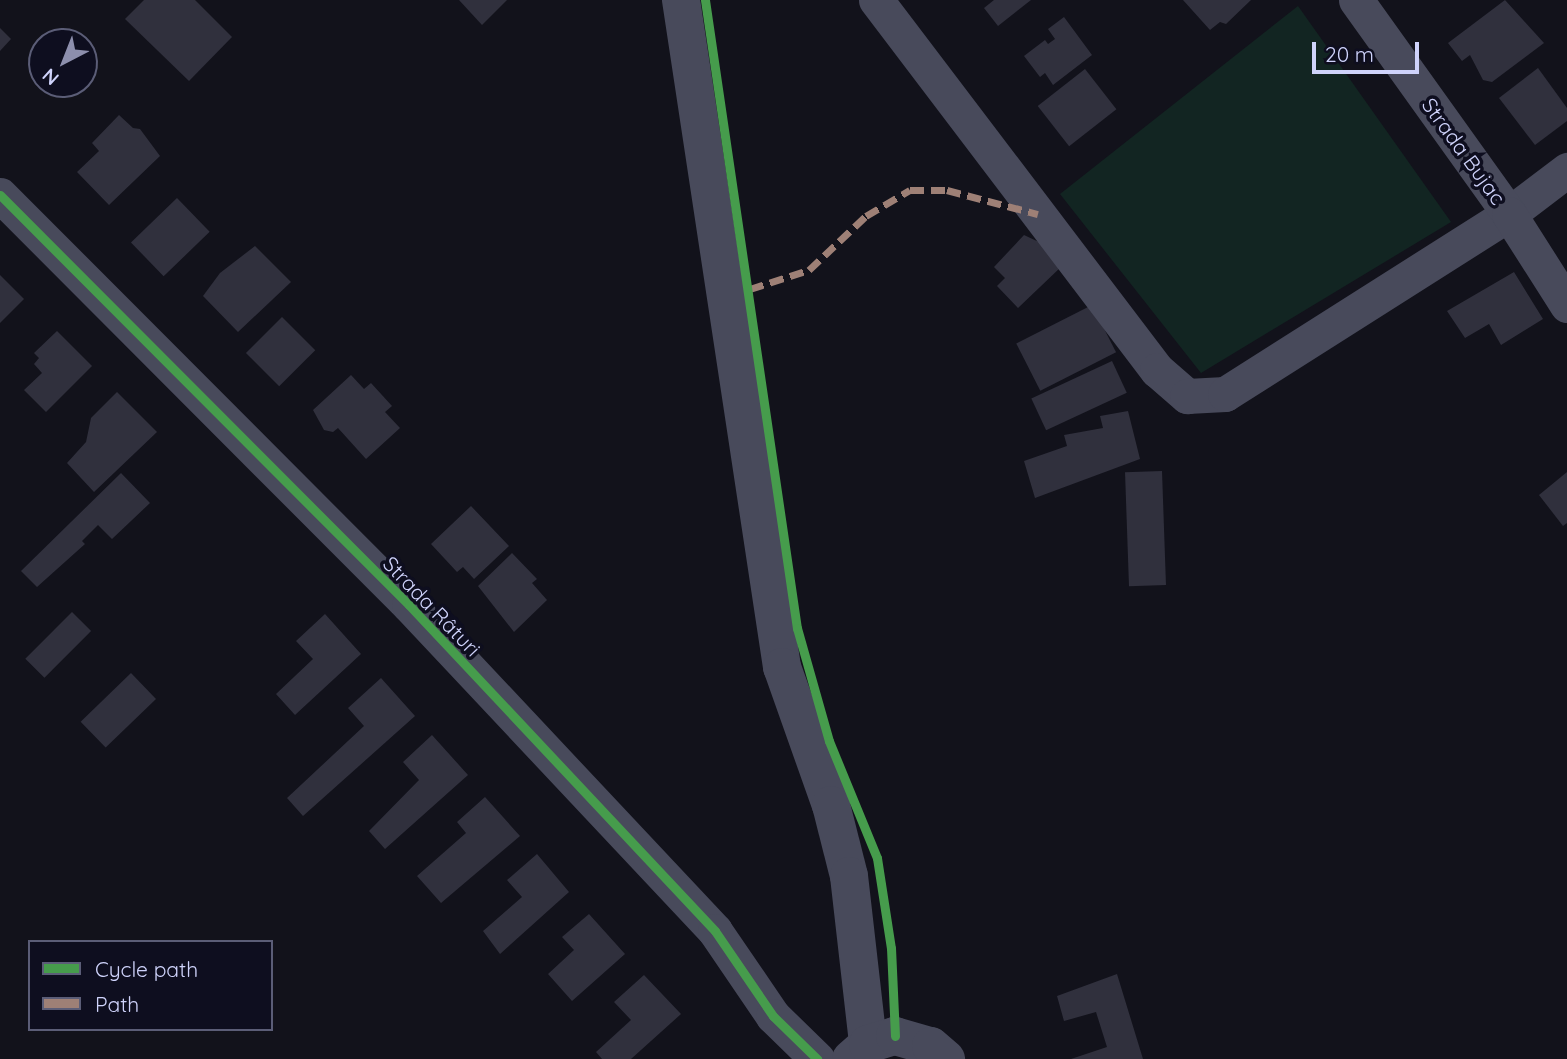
<!DOCTYPE html>
<meta charset="utf-8">
<style>
body{margin:0}
#map{position:relative;width:1567px;height:1059px;overflow:hidden;background:#12121b;font-family:Quicksand,sans-serif}
div>[style]{position:absolute}
.green>*{inset:0;background:#122522}
.building>*{inset:0;background:#30303d;transform-origin:0 0}
.minor>*{height:35px;margin:-17.5px;padding:0 17.5px;transform-origin:17.5px;border-radius:17.5px;background:#484a5b}
.tertiary>*{height:38px;margin:-19px;padding:0 19px;transform-origin:19px;border-radius:19px;background:#484a5b}
.quiet>*{height:7px;margin-top:-3.5px;transform-origin:0;background:repeating-linear-gradient(90deg,#9e8076 0 14px,transparent 0 21px)}
.cycleway>*{height:9px;margin:-4.5px;padding:0 4.5px;transform-origin:4.5px;border-radius:4.5px;background:#469c4c}
span{translate:-50% -50%;white-space:nowrap;text-align:center;line-height:1.15;-webkit-text-stroke:7px #0e0e1f;paint-order:stroke}
.street-label{font-size:21px;color:#cfd3fb}
.legend{position:absolute;left:28px;top:940px;width:245px;height:91px;box-sizing:border-box;background:#0e0e1f;border:2px solid #5b5d77;margin:0;padding:9px 12px;list-style:none;font-size:21px;color:#cfd3fb}
.legend li{display:flex;align-items:center;gap:14px;height:35px}
.legend b{width:35px;border:2px solid #5b5d77}
.north{position:absolute;left:28px;top:28px;width:70px;height:70px;box-sizing:border-box;background:#0e0e1f;border:2px solid #5b5d77;border-radius:50%;rotate:222deg;font-size:19px;font-weight:700;line-height:28px;text-align:center;color:#cfd3fb}
.north::after{content:'';display:block;margin:auto;width:24px;height:32px;background:#8d8fad;clip-path:polygon(50% 0,100% 100%,50% 72%,0 100%)}
.scale{position:absolute;left:1312px;top:42px;width:107px;height:32px;box-sizing:border-box;border:4px solid #cfd3fb;border-top:0;padding-left:9px;font-size:21px;line-height:24px;white-space:nowrap;color:#cfd3fb;-webkit-text-stroke:5px #0e0e1f;paint-order:stroke}
</style>
<div id="map">
<div class="green">
<i style="clip-path:polygon(1298px 6px,1451px 222px,1201px 373px,1060px 194px)"></i>
</div>
<div class="building">
<i style="clip-path:polygon(144px 0,195px 0,232px 37px,189px 81px,125px 19px)"></i>
<i style="clip-path:polygon(459px 0,507px 0,482px 25px)"></i>
<i style="clip-path:polygon(994px 0,1031px 0,998px 26px,984px 8px)"></i>
<i style="clip-path:polygon(1183px 0,1251px 0,1226px 24px,1220px 22px,1210px 30px)"></i>
<i style="clip-path:polygon(1505px 0,1544px 43px,1492px 82px,1483px 80px,1470px 55px,1462px 61px,1448px 43px)"></i>
<i style="clip-path:polygon(1064px 17px,1092px 55px,1053px 85px,1045px 73px,1040px 77px,1024px 56px,1045px 40px,1048px 44px,1055px 39px,1048px 29px)"></i>
<i style="clip-path:polygon(0 28px,11px 39px,0 51px)"></i>
<i style="clip-path:polygon(1538px 68px,1567px 108px,1567px 121px,1535px 145px,1499px 98px)"></i>
<i style="left:1085px;top:69px;width:51px;height:60px;rotate:52deg"></i>
<i style="clip-path:polygon(119px 115px,133px 128px,140px 129px,160px 156px,109px 205px,77px 172px,99px 151px,92px 143px)"></i>
<i style="left:177px;top:198px;width:47px;height:64px;rotate:46deg"></i>
<i style="clip-path:polygon(1024px 235px,1041px 243px,1062px 266px,1018px 308px,997px 286px,1005px 278px,994px 267px)"></i>
<i style="clip-path:polygon(255px 246px,291px 282px,238px 332px,203px 296px,220px 273px)"></i>
<i style="clip-path:polygon(1514px 272px,1543px 319px,1501px 345px,1489px 324px,1465px 338px,1447px 311px)"></i>
<i style="clip-path:polygon(0 275px,24px 299px,0 323px)"></i>
<i style="left:1092px;top:305px;width:53px;height:85px;rotate:63deg"></i>
<i style="left:282px;top:317px;width:47px;height:51px;rotate:45deg"></i>
<i style="clip-path:polygon(57px 331px,92px 366px,46px 412px,24px 390px,42px 373px,34px 364px,39px 358px,34px 353px)"></i>
<i style="left:1112px;top:361px;width:35px;height:89px;rotate:65deg"></i>
<i style="clip-path:polygon(351px 375px,364px 389px,371px 383px,392px 406px,385px 412px,400px 428px,366px 459px,338px 428px,333px 432px,324px 430px,313px 410px)"></i>
<i style="clip-path:polygon(117px 392px,157px 432px,94px 492px,67px 463px,86px 442px,91px 418px)"></i>
<i style="clip-path:polygon(1128px 411px,1140px 459px,1035px 498px,1024px 461px,1067px 446px,1064px 435px,1103px 428px,1100px 416px)"></i>
<i style="left:1162px;top:471px;width:114px;height:37px;rotate:88deg"></i>
<i style="clip-path:polygon(1567px 472px,1567px 523px,1563px 526px,1539px 495px)"></i>
<i style="clip-path:polygon(121px 473px,150px 503px,112px 539px,98px 525px,82px 541px,85px 544px,37px 587px,21px 571px)"></i>
<i style="clip-path:polygon(471px 506px,509px 546px,474px 579px,463px 567px,457px 572px,431px 544px)"></i>
<i style="clip-path:polygon(512px 553px,537px 579px,532px 583px,547px 600px,514px 632px,478px 586px)"></i>
<i style="left:72px;top:612px;width:27px;height:66px;rotate:45deg"></i>
<i style="clip-path:polygon(325px 614px,361px 654px,295px 715px,276px 694px,313px 659px,296px 641px)"></i>
<i style="left:131px;top:673px;width:36px;height:70px;rotate:46deg"></i>
<i style="clip-path:polygon(381px 678px,415px 716px,303px 816px,287px 798px,364px 726px,348px 708px)"></i>
<i style="clip-path:polygon(432px 735px,468px 775px,385px 849px,369px 831px,419px 780px,403px 762px)"></i>
<i style="clip-path:polygon(485px 797px,520px 836px,441px 903px,417px 876px,466px 833px,457px 822px)"></i>
<i style="clip-path:polygon(537px 854px,569px 892px,500px 954px,483px 931px,522px 897px,507px 880px)"></i>
<i style="clip-path:polygon(589px 914px,625px 954px,572px 1001px,548px 974px,574px 950px,562px 937px)"></i>
<i style="clip-path:polygon(1117px 974px,1143px 1059px,1071px 1059px,1107px 1047px,1096px 1012px,1064px 1021px,1057px 996px)"></i>
<i style="clip-path:polygon(644px 975px,681px 1014px,631px 1059px,602px 1059px,596px 1052px,631px 1020px,614px 1002px)"></i>
</div>
<div class="minor">
<i style="left:876px;top:0;width:465px;rotate:52.8deg"></i>
<i style="left:1157px;top:370px;width:40px;rotate:41deg"></i>
<i style="left:1187px;top:396px;width:38px;rotate:-3deg"></i>
<i style="left:1225px;top:394px;width:336px;rotate:-32.4deg"></i>
<i style="left:1509px;top:214px;width:73px;rotate:-37.2deg"></i>
<i style="left:1356px;top:0;width:263px;rotate:54.4deg"></i>
<i style="left:1509px;top:214px;width:108px;rotate:57.5deg"></i>
<i style="left:0;top:195px;width:579px;rotate:45.07deg"></i>
<i style="left:409px;top:605px;width:447px;rotate:46.8deg"></i>
<i style="left:715px;top:931px;width:103px;rotate:55.7deg"></i>
<i style="left:773px;top:1016px;width:62px;rotate:44.3deg"></i>
</div>
<div class="tertiary">
<i style="left:681px;top:0;width:675px;rotate:81.39deg"></i>
<i style="left:782px;top:667px;width:146px;rotate:70.5deg"></i>
<i style="left:831px;top:805px;width:73px;rotate:75.8deg"></i>
<i style="left:849px;top:876px;width:169px;rotate:83.5deg"></i>
<i style="left:851px;top:1059px;width:23px;rotate:-41deg"></i>
<i style="left:868px;top:1044px;width:28px;rotate:-17deg"></i>
<i style="left:895px;top:1036px;width:37px;rotate:16deg"></i>
<i style="left:931px;top:1046px;width:20px;rotate:41deg"></i>
</div>
<div class="quiet">
<i style="left:750px;top:289px;width:62px;rotate:-17.9deg"></i>
<i style="left:809px;top:270px;width:79px;rotate:-43.5deg"></i>
<i style="left:866px;top:216px;width:51px;rotate:-30.6deg"></i>
<i style="left:910px;top:190px;width:37px"></i>
<i style="left:947px;top:190px;width:94px;rotate:14.8deg"></i>
</div>
<div class="cycleway">
<i style="left:705px;top:0;width:635px;rotate:81.67deg"></i>
<i style="left:797px;top:628px;width:117px;rotate:74.2deg"></i>
<i style="left:829px;top:741px;width:126px;rotate:67.7deg"></i>
<i style="left:877px;top:858px;width:91px;rotate:81.2deg"></i>
<i style="left:891px;top:948px;width:88px;rotate:87.4deg"></i>
<i style="left:0;top:195px;width:579px;rotate:45.07deg"></i>
<i style="left:409px;top:605px;width:447px;rotate:46.8deg"></i>
<i style="left:715px;top:931px;width:103px;rotate:55.7deg"></i>
<i style="left:773px;top:1016px;width:62px;rotate:44.3deg"></i>
</div>
<div class="street-label">
<span style="left:1464px;top:151px;rotate:54deg">Strada Bujac</span>
<span style="left:432px;top:606px;rotate:46deg">Strada Râturi</span>
</div>
<ul class="legend">
<li><b style="height:9px;background:#469c4c"></b>Cycle path</li>
<li><b style="height:9px;background:#9e8076"></b>Path</li>
</ul>
<div class="north">N</div>
<div class="scale">20 m</div>
</div>
